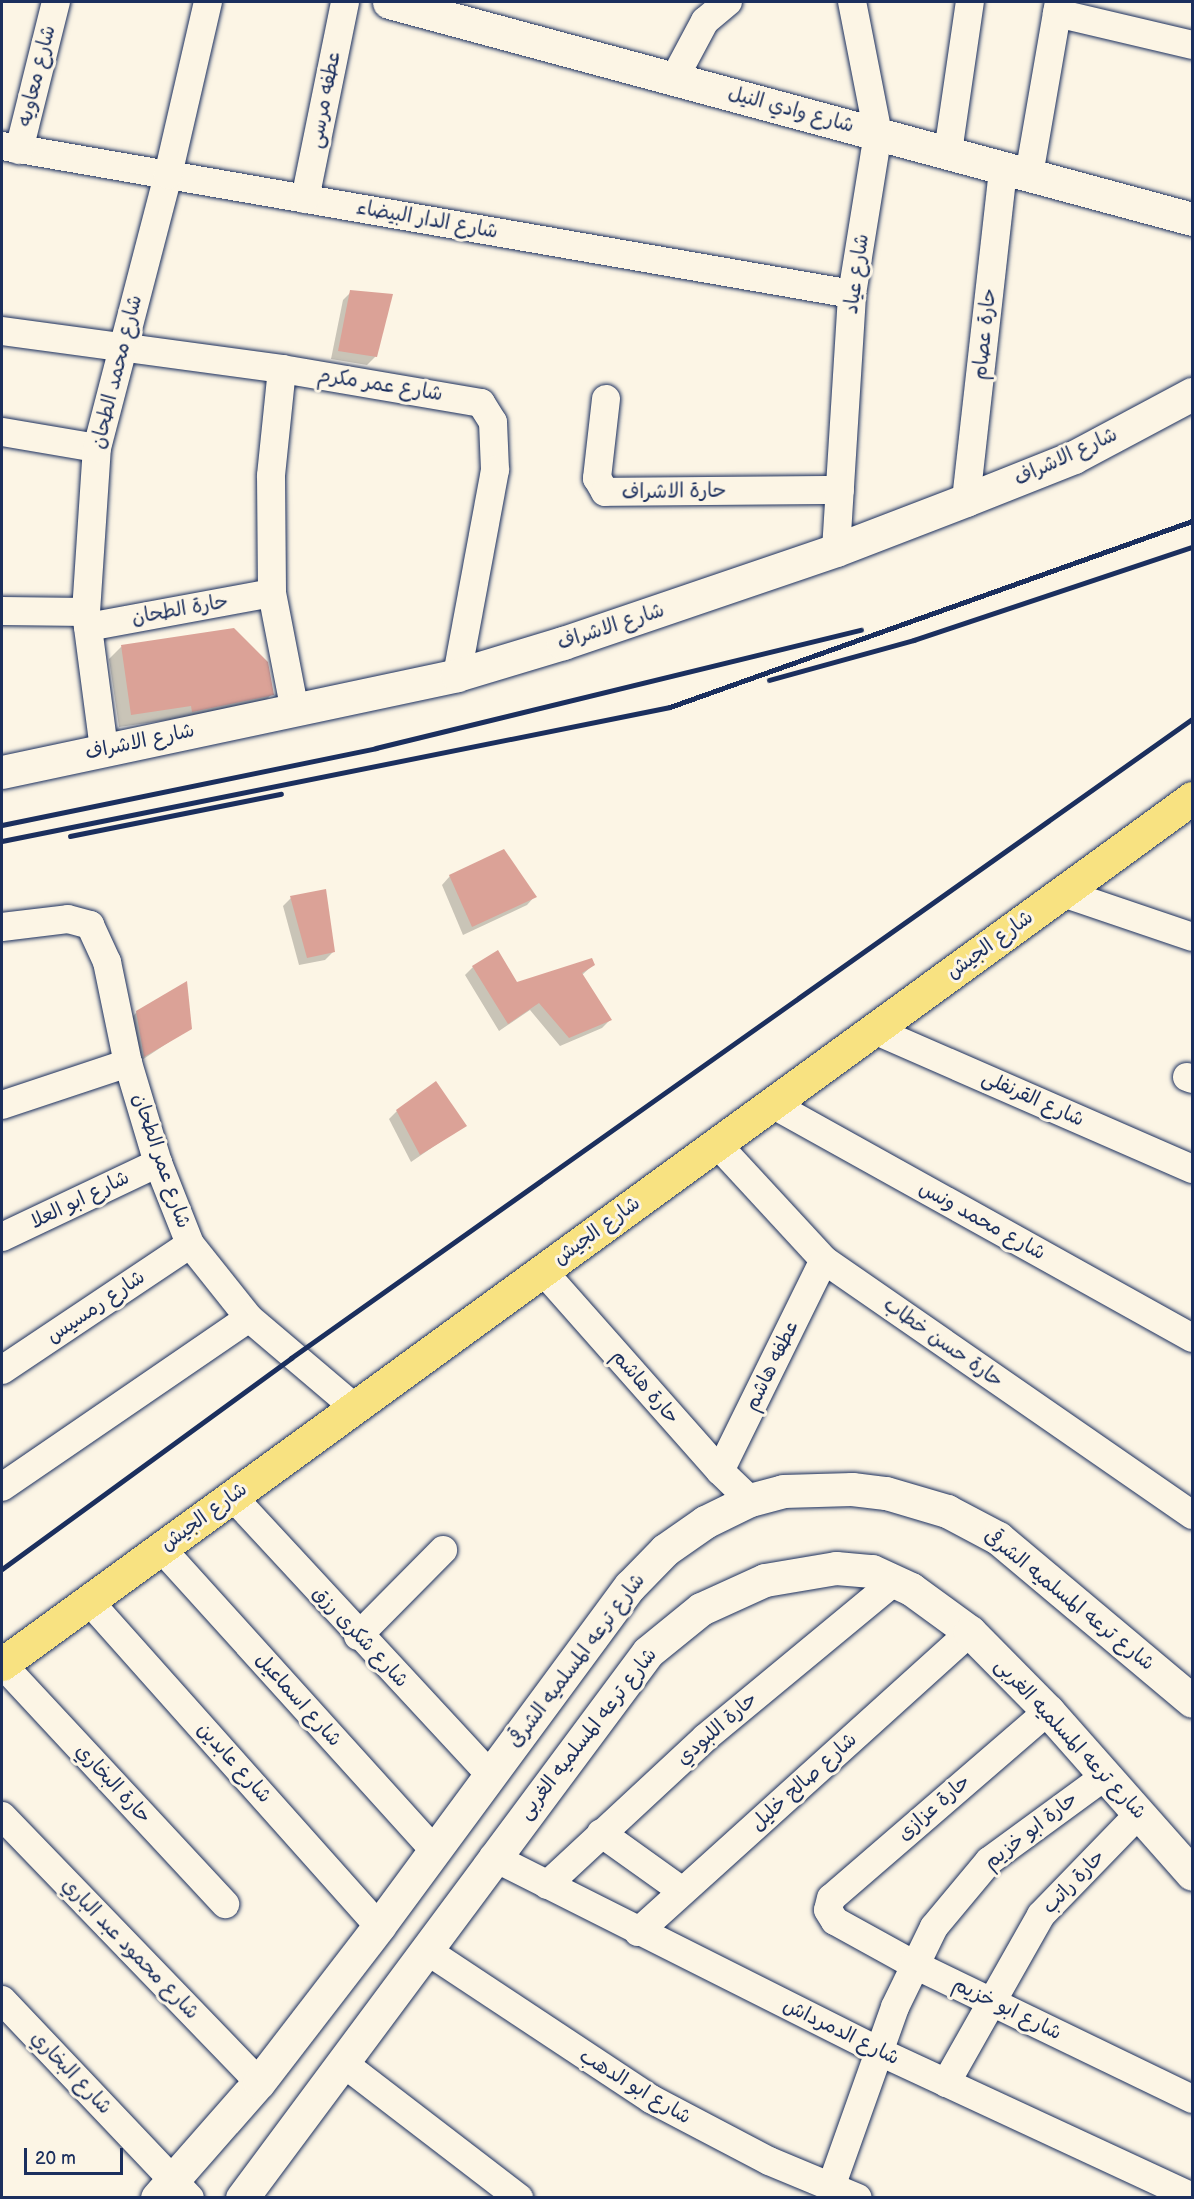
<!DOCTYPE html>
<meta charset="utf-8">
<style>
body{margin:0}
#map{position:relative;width:1194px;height:2199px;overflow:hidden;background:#fcf5e5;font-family:"Balsamiq Sans","Playpen Sans Arabic",sans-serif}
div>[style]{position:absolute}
.shadow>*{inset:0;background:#0003}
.building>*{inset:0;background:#dba297}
.roads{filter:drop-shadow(0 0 2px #1b2f5e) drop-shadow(0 0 2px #1b2f5e)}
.minor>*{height:28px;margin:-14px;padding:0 14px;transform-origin:14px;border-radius:14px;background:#fcf5e5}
.tertiary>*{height:33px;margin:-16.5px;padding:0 16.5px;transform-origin:16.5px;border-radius:16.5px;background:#fcf5e5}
.primary>*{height:33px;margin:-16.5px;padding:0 16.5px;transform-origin:16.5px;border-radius:16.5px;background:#f8e281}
.rail>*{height:4.5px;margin:-2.25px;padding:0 2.25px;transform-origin:2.25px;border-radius:2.25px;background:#1b2f5e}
span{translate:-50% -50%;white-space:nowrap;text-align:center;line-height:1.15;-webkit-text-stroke:6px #fcf5e5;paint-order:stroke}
.street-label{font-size:20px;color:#1b2f5e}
.frame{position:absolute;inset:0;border:3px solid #1b2f5e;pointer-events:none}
.scale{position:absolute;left:24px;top:2148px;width:99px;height:27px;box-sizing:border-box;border:3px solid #1b2f5e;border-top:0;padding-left:8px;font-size:18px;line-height:21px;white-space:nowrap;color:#1b2f5e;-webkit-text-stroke:4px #fcf5e5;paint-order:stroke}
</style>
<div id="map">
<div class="shadow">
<i style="clip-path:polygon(351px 292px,376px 356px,367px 365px,331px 359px,343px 300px)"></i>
<i style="clip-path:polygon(121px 647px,272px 694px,259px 707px,119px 727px,109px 659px)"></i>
<i style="clip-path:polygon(450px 876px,535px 896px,527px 905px,463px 935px,442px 885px)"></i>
<i style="clip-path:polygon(291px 898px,333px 952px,325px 960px,299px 965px,283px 906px)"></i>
<i style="clip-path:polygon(594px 964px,582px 975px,610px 1020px,602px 1028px,560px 1046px,530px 1010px,499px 1031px,465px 975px,473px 967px,516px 984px)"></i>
<i style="clip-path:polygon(137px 1012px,190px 1028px,136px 1064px,128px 1021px)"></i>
<i style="clip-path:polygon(397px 1111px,465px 1125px,411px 1162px,389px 1119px)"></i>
</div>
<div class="building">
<i style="clip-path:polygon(350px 290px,393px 294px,377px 357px,338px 351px)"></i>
<i style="clip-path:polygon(234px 628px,268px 662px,274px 695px,192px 712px,191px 706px,131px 715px,121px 645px)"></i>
<i style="clip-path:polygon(504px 849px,537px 897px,472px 927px,449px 875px)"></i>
<i style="clip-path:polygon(326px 889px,335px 952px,307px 958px,290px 896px)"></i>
<i style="clip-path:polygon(498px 950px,517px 982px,592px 958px,595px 965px,582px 973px,612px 1020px,569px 1038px,539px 1003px,508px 1024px,472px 966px)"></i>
<i style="clip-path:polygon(187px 981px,192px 1029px,144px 1057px,136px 1011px)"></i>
<i style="clip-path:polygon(436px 1081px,467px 1126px,420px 1155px,396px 1110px)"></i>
</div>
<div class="roads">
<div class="minor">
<i style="left:1057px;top:13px;width:139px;rotate:13.3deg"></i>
<i style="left:674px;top:79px;width:66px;rotate:-61.9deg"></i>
<i style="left:705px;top:21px;width:30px;rotate:-40deg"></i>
<i style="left:2px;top:146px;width:863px;rotate:9.88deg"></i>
<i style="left:19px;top:150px;width:153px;rotate:-76deg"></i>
<i style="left:948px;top:152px;width:152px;rotate:-81.7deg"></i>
<i style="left:1029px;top:175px;width:176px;rotate:-80.2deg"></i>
<i style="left:305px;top:199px;width:201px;rotate:-78.5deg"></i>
<i style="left:2px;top:331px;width:283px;rotate:7.7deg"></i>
<i style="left:282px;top:369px;width:202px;rotate:9.7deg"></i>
<i style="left:481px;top:403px;width:22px;rotate:58deg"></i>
<i style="left:493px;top:422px;width:48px;rotate:87.6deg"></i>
<i style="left:495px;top:470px;width:208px;rotate:100.5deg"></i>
<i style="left:282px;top:369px;width:108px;rotate:95.9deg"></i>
<i style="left:271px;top:476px;width:117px;rotate:89.5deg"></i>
<i style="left:272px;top:593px;width:120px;rotate:79deg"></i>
<i style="left:606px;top:399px;width:80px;rotate:96.5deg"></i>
<i style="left:597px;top:478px;width:16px;rotate:60deg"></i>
<i style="left:605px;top:492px;width:235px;rotate:-0.5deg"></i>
<i style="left:2px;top:432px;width:96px;rotate:9.6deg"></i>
<i style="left:966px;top:500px;width:334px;rotate:-83.6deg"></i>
<i style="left:836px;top:550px;width:256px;rotate:-86.4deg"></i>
<i style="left:852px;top:294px;width:162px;rotate:-80.8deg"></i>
<i style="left:878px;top:134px;width:135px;rotate:-101.1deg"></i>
<i style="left:2px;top:611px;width:84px;rotate:0.7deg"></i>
<i style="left:88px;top:627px;width:187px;rotate:-10.5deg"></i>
<i style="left:104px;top:749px;width:138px;rotate:-97.5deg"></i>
<i style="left:86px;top:612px;width:164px;rotate:-86.2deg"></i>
<i style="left:97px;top:448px;width:282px;rotate:-75.4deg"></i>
<i style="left:168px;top:175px;width:178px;rotate:-77deg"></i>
<i style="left:1063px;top:893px;width:136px;rotate:18.8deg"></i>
<i style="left:2px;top:927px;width:66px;rotate:-6.9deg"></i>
<i style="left:68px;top:919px;width:23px;rotate:15deg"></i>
<i style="left:90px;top:925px;width:41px;rotate:65.3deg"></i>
<i style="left:107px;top:962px;width:103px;rotate:78.3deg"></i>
<i style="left:128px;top:1063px;width:104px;rotate:73.3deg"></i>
<i style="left:158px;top:1163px;width:87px;rotate:68.4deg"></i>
<i style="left:190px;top:1244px;width:95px;rotate:51.4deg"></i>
<i style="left:249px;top:1318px;width:138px;rotate:40.3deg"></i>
<i style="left:874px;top:1030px;width:347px;rotate:23.6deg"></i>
<i style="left:1187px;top:1077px;width:5px;rotate:22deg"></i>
<i style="left:772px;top:1104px;width:481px;rotate:29.1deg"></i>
<i style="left:2px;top:1105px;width:133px;rotate:-18.4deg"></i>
<i style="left:717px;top:1144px;width:158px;rotate:47.3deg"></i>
<i style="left:824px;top:1260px;width:448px;rotate:34.7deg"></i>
<i style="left:2px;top:1237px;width:173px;rotate:-25.4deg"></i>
<i style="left:543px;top:1271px;width:267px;rotate:48.5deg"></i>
<i style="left:720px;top:1471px;width:42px;rotate:44deg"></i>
<i style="left:2px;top:1370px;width:226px;rotate:-33.8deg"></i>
<i style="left:720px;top:1471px;width:235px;rotate:-63.8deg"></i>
<i style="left:2px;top:1487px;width:299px;rotate:-34.4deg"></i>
<i style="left:232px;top:1496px;width:380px;rotate:47.2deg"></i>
<i style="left:161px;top:1548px;width:409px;rotate:47.9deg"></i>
<i style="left:89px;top:1601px;width:436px;rotate:48.3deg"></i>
<i style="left:358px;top:1636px;width:121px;rotate:-45.3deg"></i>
<i style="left:2px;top:1664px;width:328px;rotate:47.1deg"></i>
<i style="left:1048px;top:1711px;width:286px;rotate:139.2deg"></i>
<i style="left:831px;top:1898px;width:12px;rotate:104deg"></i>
<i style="left:828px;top:1910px;width:13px;rotate:58deg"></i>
<i style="left:835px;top:1921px;width:89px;rotate:28.9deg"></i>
<i style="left:913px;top:1964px;width:310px;rotate:25.8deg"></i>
<i style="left:2px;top:1816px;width:370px;rotate:46deg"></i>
<i style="left:601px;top:1833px;width:100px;rotate:35.6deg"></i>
<i style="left:493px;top:1857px;width:433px;rotate:26.7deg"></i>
<i style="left:880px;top:2052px;width:344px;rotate:24.9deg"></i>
<i style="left:547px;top:1885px;width:216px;rotate:-42.9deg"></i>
<i style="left:705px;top:1738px;width:246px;rotate:-39.6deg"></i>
<i style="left:638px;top:1932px;width:447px;rotate:-42.1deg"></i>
<i style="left:426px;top:1950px;width:270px;rotate:33.5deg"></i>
<i style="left:651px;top:2099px;width:133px;rotate:27.7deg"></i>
<i style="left:769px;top:2161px;width:96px;rotate:22.6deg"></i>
<i style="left:2px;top:2000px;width:273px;rotate:46.5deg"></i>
<i style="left:343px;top:2063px;width:222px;rotate:37.5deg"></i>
<i style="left:946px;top:2083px;width:193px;rotate:-60.5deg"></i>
<i style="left:1041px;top:1915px;width:141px;rotate:-45.9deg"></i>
<i style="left:831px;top:2187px;width:191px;rotate:-70.4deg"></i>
<i style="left:895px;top:2007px;width:89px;rotate:-64deg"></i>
<i style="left:934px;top:1927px;width:86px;rotate:-50.2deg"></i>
<i style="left:989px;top:1861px;width:144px;rotate:-36.2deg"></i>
</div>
<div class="tertiary">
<i style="left:389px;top:2px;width:832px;rotate:15.12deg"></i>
<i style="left:2px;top:772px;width:465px;rotate:-12deg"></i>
<i style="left:457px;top:675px;width:111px;rotate:-16.8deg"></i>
<i style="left:563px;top:643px;width:288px;rotate:-18.8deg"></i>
<i style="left:836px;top:550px;width:139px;rotate:-21deg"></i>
<i style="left:966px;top:500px;width:116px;rotate:-21.7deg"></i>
<i style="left:1074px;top:457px;width:134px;rotate:-28.1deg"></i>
<i style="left:157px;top:2198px;width:154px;rotate:-48.7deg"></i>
<i style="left:259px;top:2082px;width:197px;rotate:-52.4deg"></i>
<i style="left:379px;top:1926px;width:423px;rotate:-53.6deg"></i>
<i style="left:630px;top:1586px;width:50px;rotate:-45.8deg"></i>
<i style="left:665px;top:1550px;width:49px;rotate:-35deg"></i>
<i style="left:705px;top:1522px;width:50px;rotate:-26.1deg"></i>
<i style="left:750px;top:1500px;width:34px;rotate:-15deg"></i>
<i style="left:783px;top:1491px;width:69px;rotate:-1.7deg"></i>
<i style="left:852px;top:1489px;width:34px;rotate:7deg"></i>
<i style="left:886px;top:1493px;width:64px;rotate:16.4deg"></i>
<i style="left:947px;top:1511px;width:58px;rotate:27.9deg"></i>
<i style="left:998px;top:1538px;width:253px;rotate:40deg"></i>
<i style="left:242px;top:2198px;width:680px;rotate:-53.37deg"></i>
<i style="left:648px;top:1652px;width:68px;rotate:-39.1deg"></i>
<i style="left:701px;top:1609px;width:70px;rotate:-24.4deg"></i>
<i style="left:765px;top:1580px;width:72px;rotate:-9.6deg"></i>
<i style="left:836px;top:1568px;width:36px;rotate:5deg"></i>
<i style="left:872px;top:1571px;width:43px;rotate:24.8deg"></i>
<i style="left:911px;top:1589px;width:73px;rotate:36.1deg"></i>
<i style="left:970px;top:1632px;width:111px;rotate:45.4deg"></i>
<i style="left:1048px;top:1711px;width:217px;rotate:48.5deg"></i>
</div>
<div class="primary">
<i style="left:2px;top:1664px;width:1472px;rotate:-36.04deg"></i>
</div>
</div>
<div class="rail">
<i style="left:769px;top:680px;width:150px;rotate:-15.4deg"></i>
<i style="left:914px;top:640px;width:293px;rotate:-18.5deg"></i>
<i style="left:2px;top:825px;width:382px;rotate:-11.6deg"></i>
<i style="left:376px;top:748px;width:499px;rotate:-13.7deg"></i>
<i style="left:70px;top:836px;width:215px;rotate:-11.3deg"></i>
<i style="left:2px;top:841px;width:681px;rotate:-11.34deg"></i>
<i style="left:670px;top:707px;width:554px;rotate:-19.61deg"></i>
<i style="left:2px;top:1569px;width:358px;rotate:-36.1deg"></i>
<i style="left:291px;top:1358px;width:1105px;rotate:-35.34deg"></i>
</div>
<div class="street-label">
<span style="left:37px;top:76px;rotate:-76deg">شارع معاويه</span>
<span style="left:325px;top:100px;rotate:-79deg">عطفه مرسى</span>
<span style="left:791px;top:110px;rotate:15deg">شارع وادي النيل</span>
<span style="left:427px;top:220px;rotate:10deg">شارع الدار البيضاء</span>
<span style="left:857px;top:274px;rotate:-82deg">شارع عياد</span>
<span style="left:985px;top:334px;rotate:-84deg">حارة عصام</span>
<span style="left:117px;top:372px;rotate:-76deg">شارع محمد الطحان</span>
<span style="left:380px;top:385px;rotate:9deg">شارع عمر مكرم</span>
<span style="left:1066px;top:457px;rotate:-25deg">شارع الاشراف</span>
<span style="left:674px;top:492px;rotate:-1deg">حارة الاشراف</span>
<span style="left:180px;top:610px;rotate:-10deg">حارة الطحان</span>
<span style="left:611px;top:627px;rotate:-18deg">شارع الاشراف</span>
<span style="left:140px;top:742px;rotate:-12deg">شارع الاشراف</span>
<span style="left:990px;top:945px;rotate:-36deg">شارع الجيش</span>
<span style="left:1033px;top:1099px;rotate:24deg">شارع القرنفلى</span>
<span style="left:161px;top:1161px;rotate:71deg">شارع عمر الطحان</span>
<span style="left:80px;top:1200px;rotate:-26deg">شارع ابو العلا</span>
<span style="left:982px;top:1221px;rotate:29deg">شارع محمد ونس</span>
<span style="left:597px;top:1231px;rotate:-36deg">شارع الجيش</span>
<span style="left:96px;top:1307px;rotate:-34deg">شارع رمسيس</span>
<span style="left:943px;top:1343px;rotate:35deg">حارة حسن خطاب</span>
<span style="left:772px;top:1366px;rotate:-64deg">عطفه هاشم</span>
<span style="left:645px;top:1387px;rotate:49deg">حارة هاشم</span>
<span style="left:204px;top:1517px;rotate:-36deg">شارع الجيش</span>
<span style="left:1069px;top:1600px;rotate:39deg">شارع ترعه المسلميه الشرقى</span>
<span style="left:360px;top:1637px;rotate:47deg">شارع شكرى رزق</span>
<span style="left:577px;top:1661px;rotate:-53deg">شارع ترعه المسلميه الشرقى</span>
<span style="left:298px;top:1700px;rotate:48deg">شارع اسماعيل</span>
<span style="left:717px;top:1729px;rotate:-41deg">حارة اللبودي</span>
<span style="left:588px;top:1734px;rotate:-52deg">شارع ترعه المسلميه الغربى</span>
<span style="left:1070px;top:1739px;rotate:47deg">شارع ترعه المسلميه الغربى</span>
<span style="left:234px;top:1763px;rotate:48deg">شارع عابدين</span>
<span style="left:804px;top:1782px;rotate:-42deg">شارع صالح خليل</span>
<span style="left:113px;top:1784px;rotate:47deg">حارة البخاري</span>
<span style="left:934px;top:1808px;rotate:-41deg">حارة عزازى</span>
<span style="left:1031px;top:1831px;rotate:-38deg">حارة ابو خزيم</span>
<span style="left:1074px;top:1882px;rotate:-46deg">حارة راتب</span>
<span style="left:130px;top:1949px;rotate:46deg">شارع محمود عبد الباري</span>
<span style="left:1007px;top:2009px;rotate:26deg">شارع ابو خزيم</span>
<span style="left:841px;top:2032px;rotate:26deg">شارع الدمرداش</span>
<span style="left:71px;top:2073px;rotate:46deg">شارع البخاري</span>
<span style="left:635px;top:2087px;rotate:31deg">شارع ابو الدهب</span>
</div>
<div class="frame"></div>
<div class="scale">20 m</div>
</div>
